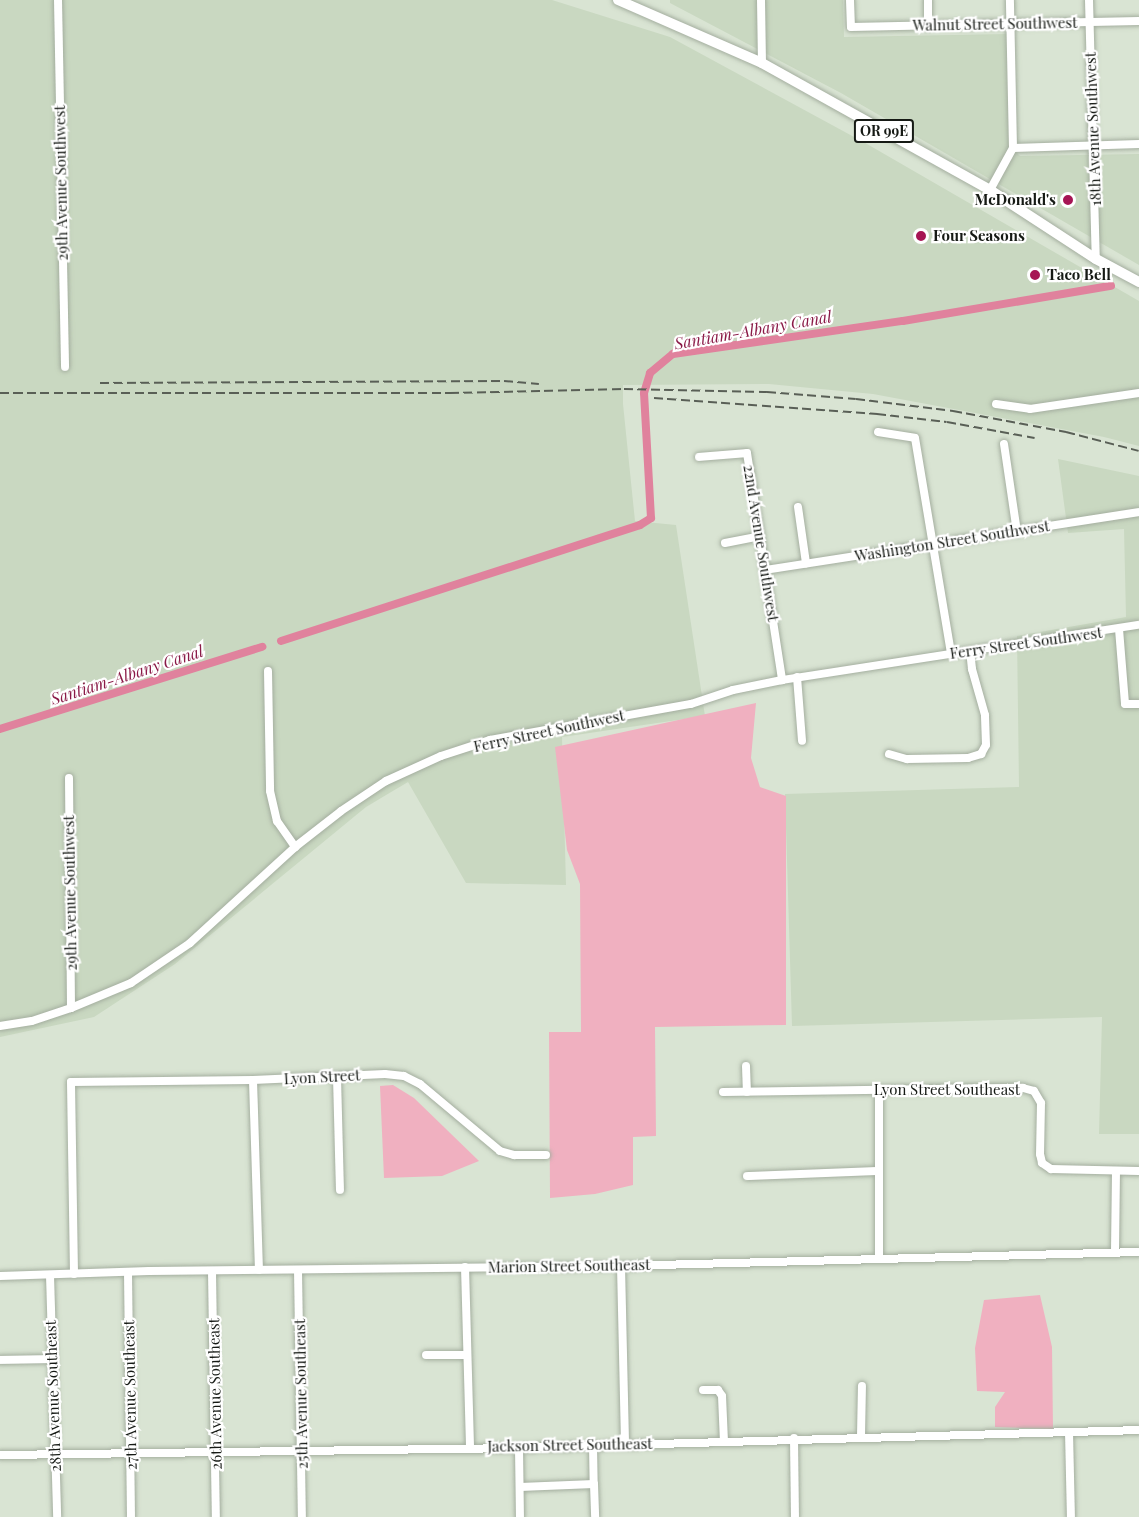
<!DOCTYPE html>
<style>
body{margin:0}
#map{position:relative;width:1139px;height:1517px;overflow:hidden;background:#d9e4d3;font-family:"Playfair Display",serif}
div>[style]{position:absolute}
.built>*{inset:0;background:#c9d8c1}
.green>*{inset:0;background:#f0b0c0}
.canal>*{height:8px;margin:-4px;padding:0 4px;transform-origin:4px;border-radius:4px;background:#e0829d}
.roads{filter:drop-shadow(0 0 2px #a4ae9f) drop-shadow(0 0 2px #a4ae9f)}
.minor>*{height:8px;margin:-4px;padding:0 4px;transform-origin:4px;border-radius:4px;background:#fff}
.major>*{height:10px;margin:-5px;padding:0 5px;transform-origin:5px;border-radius:5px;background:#fff}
.rail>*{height:2px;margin-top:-1px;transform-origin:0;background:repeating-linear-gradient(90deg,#595f56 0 9px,transparent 0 13.5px)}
.dots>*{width:16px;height:16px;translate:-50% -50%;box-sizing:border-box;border:3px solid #fff;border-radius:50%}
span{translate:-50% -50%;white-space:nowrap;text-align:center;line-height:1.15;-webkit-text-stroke:4.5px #fff;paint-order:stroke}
.shield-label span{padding:2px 4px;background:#fff;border:2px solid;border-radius:4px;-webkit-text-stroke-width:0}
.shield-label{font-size:14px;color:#161a15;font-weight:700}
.street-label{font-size:15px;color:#161a15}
.poi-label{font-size:15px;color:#161a15;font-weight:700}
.right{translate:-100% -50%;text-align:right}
.left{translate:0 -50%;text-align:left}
.water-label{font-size:16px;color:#8a1a47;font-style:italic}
</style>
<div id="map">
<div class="built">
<i style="clip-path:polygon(0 0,552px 0,670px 37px,867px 144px,1139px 301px,1139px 446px,1104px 437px,873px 394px,769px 384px,623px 385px,623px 404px,635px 521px,676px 525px,705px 716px,562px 737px,566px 885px,466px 883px,408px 782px,366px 807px,175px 964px,94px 1017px,0 1037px)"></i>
<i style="clip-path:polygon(670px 0,843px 0,844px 37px,1008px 34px,1010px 146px,1020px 156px,1139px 154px,1139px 265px,841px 93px,670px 3px)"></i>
<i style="clip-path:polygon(1058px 459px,1139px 476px,1139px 1134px,1099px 1134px,1102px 1017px,792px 1026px,785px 794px,1019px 787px,1017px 636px,1126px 617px,1124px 529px,1068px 533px)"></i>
</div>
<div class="green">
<i style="clip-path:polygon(756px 703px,751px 758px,760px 787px,786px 796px,786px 1025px,655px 1027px,656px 1136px,633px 1137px,633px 1185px,595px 1194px,550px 1198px,549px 1032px,581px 1032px,580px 884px,567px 850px,555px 747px)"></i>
<i style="clip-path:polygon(393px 1085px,414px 1098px,479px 1161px,442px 1176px,384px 1178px,380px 1086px)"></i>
<i style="clip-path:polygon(1040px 1295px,1052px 1347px,1053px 1429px,995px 1427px,995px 1407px,1005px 1392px,977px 1391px,975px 1348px,984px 1300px)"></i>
</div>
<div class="canal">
<i style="left:281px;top:641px;width:377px;rotate:-17.9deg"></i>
<i style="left:640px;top:525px;width:13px;rotate:-32deg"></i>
<i style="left:651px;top:518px;width:125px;rotate:-93.2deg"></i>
<i style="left:644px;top:393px;width:21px;rotate:-73deg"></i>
<i style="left:650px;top:373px;width:30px;rotate:-40deg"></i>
<i style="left:673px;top:354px;width:232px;rotate:-8.2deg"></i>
<i style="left:903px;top:321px;width:211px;rotate:-9.6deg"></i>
<i style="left:0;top:729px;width:275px;rotate:-17.4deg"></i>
</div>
<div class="roads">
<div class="minor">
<i style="left:58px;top:0;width:367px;rotate:88.9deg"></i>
<i style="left:761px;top:0;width:63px;rotate:89.1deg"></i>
<i style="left:850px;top:0;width:27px;rotate:88deg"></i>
<i style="left:851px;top:27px;width:288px;rotate:-1.2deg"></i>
<i style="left:928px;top:0;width:26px;rotate:90deg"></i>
<i style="left:1089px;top:0;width:259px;rotate:88.5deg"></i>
<i style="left:1013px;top:148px;width:126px;rotate:-1.8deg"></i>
<i style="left:990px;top:190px;width:48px;rotate:-61.3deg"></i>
<i style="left:1013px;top:148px;width:148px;rotate:-91.2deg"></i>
<i style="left:996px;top:404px;width:34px;rotate:8deg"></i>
<i style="left:1030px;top:409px;width:110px;rotate:-8.4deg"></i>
<i style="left:878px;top:432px;width:37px;rotate:9deg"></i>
<i style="left:915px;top:438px;width:219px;rotate:80.5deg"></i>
<i style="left:1004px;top:444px;width:89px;rotate:81.6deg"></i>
<i style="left:699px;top:457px;width:48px;rotate:-4.8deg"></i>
<i style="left:747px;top:453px;width:230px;rotate:81.2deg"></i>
<i style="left:798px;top:507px;width:57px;rotate:81.9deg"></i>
<i style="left:725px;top:543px;width:36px;rotate:-11deg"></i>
<i style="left:765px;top:570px;width:378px;rotate:-8.8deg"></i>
<i style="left:1119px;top:629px;width:75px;rotate:85.4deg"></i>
<i style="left:1125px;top:704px;width:14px"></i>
<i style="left:268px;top:671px;width:120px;rotate:89deg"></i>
<i style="left:270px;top:791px;width:31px;rotate:77deg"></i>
<i style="left:277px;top:821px;width:32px;rotate:55deg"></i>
<i style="left:797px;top:677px;width:64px;rotate:85.5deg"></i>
<i style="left:889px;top:754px;width:19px;rotate:16deg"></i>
<i style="left:907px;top:759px;width:61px;rotate:-0.9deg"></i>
<i style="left:968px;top:758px;width:14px;rotate:-17deg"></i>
<i style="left:981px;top:754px;width:10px;rotate:-61deg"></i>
<i style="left:986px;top:745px;width:30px;rotate:-92deg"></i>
<i style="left:985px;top:715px;width:48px;rotate:-105.8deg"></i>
<i style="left:972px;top:669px;width:18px;rotate:-96deg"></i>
<i style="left:69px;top:778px;width:230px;rotate:89.5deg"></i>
<i style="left:0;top:1026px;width:32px;rotate:-9deg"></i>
<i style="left:32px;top:1021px;width:41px;rotate:-18.4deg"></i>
<i style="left:71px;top:1008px;width:65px;rotate:-22.6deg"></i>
<i style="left:131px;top:983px;width:71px;rotate:-34.1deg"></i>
<i style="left:190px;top:943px;width:142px;rotate:-42.4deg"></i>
<i style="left:295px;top:847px;width:58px;rotate:-38deg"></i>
<i style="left:341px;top:811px;width:54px;rotate:-33.7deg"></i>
<i style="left:386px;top:781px;width:60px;rotate:-24.4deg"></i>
<i style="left:441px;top:756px;width:52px;rotate:-18.1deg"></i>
<i style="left:490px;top:740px;width:204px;rotate:-10.2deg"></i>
<i style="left:691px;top:704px;width:44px;rotate:-18.4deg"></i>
<i style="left:733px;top:690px;width:50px;rotate:-11.5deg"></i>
<i style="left:782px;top:680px;width:361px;rotate:-8.8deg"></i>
<i style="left:746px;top:1066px;width:26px;rotate:88deg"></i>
<i style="left:337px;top:1077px;width:113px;rotate:88.5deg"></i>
<i style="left:253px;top:1080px;width:190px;rotate:88.2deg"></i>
<i style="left:879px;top:1091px;width:166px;rotate:90deg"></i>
<i style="left:723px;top:1092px;width:300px;rotate:-0.8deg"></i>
<i style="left:1023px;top:1088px;width:11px;rotate:15deg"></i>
<i style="left:1034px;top:1091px;width:14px;rotate:60deg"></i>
<i style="left:1041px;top:1103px;width:51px;rotate:91.1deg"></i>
<i style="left:1040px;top:1154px;width:9px;rotate:77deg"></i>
<i style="left:1042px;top:1163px;width:11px;rotate:34deg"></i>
<i style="left:1051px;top:1169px;width:88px;rotate:1.3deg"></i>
<i style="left:747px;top:1176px;width:132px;rotate:-2.2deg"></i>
<i style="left:1115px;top:1252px;width:81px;rotate:-89.3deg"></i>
<i style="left:621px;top:1266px;width:178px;rotate:88.7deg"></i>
<i style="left:465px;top:1267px;width:180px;rotate:88.4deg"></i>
<i style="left:298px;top:1270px;width:247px;rotate:89.1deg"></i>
<i style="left:128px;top:1272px;width:245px;rotate:89.3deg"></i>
<i style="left:212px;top:1272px;width:245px;rotate:89.1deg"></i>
<i style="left:74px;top:1274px;width:192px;rotate:-90.9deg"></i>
<i style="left:71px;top:1082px;width:182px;rotate:-0.6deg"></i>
<i style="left:253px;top:1080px;width:132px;rotate:-2.6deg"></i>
<i style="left:385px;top:1074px;width:19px;rotate:6deg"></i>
<i style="left:404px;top:1076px;width:18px;rotate:27deg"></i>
<i style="left:420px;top:1084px;width:104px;rotate:39.9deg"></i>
<i style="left:500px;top:1151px;width:15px;rotate:16deg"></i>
<i style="left:514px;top:1155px;width:32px"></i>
<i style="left:50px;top:1275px;width:242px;rotate:88.3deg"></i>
<i style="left:0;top:1276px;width:149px;rotate:-1.9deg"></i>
<i style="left:149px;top:1271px;width:472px;rotate:-0.6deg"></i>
<i style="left:621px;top:1266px;width:518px;rotate:-1.55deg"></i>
<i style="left:426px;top:1355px;width:41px"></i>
<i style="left:0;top:1360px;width:51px;rotate:-1.1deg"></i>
<i style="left:703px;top:1390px;width:15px"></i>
<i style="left:718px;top:1390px;width:7px;rotate:56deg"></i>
<i style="left:722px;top:1396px;width:45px;rotate:87.5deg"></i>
<i style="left:1069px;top:1432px;width:85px;rotate:88.7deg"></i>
<i style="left:861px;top:1436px;width:50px;rotate:-88.9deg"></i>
<i style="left:794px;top:1438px;width:79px;rotate:89.3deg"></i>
<i style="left:593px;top:1445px;width:39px;rotate:89deg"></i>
<i style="left:519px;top:1448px;width:69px;rotate:89.2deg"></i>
<i style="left:0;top:1455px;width:519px;rotate:-0.77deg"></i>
<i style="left:519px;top:1448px;width:620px;rotate:-1.66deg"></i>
<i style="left:520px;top:1487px;width:74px;rotate:-2.3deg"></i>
<i style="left:594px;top:1484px;width:33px;rotate:88deg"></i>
</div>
<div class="major">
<i style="left:618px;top:0;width:157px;rotate:23.6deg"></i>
<i style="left:762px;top:63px;width:261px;rotate:29.1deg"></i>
<i style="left:990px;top:190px;width:126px;rotate:33.1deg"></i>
<i style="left:1096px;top:259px;width:49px;rotate:28.1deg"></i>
</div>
</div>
<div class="rail">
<i style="left:100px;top:383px;width:404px;rotate:-0.3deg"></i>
<i style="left:504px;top:381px;width:35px;rotate:5deg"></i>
<i style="left:0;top:393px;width:450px"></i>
<i style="left:450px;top:393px;width:174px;rotate:-1.3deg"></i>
<i style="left:624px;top:389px;width:143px;rotate:1.2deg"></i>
<i style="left:767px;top:392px;width:89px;rotate:4.5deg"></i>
<i style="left:856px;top:399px;width:98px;rotate:7.1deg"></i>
<i style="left:953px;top:411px;width:115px;rotate:10.5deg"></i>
<i style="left:1066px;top:432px;width:75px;rotate:14.6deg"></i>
<i style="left:654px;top:398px;width:224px;rotate:4.1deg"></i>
<i style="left:877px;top:414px;width:70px;rotate:6.5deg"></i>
<i style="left:947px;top:422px;width:89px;rotate:10.3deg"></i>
</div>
<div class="dots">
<i style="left:1068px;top:200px;background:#a61554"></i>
<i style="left:921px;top:236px;background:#a61554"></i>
<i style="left:1035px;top:275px;background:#a61554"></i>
</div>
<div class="shield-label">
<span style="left:884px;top:131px">OR 99E</span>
</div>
<div class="street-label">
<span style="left:995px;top:24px;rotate:-1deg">Walnut Street Southwest</span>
<span style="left:1093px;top:129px;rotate:-92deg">18th Avenue Southwest</span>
<span style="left:61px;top:183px;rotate:-91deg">29th Avenue Southwest</span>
<span style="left:952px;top:541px;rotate:-9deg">Washington Street Southwest</span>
<span style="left:761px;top:543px;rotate:81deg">22nd Avenue Southwest</span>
<span style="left:1026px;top:643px;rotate:-8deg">Ferry Street Southwest</span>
<span style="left:549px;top:731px;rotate:-12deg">Ferry Street Southwest</span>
<span style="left:70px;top:893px;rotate:-91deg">29th Avenue Southwest</span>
<span style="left:322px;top:1077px;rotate:-3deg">Lyon Street</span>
<span style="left:947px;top:1090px">Lyon Street Southeast</span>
<span style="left:569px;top:1266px;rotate:-1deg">Marion Street Southeast</span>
<span style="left:215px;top:1394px;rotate:-91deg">26th Avenue Southeast</span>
<span style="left:301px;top:1394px;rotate:-91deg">25th Avenue Southeast</span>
<span style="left:130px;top:1395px;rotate:-91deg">27th Avenue Southeast</span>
<span style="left:53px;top:1396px;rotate:-92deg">28th Avenue Southeast</span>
<span style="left:570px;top:1445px;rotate:-1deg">Jackson Street Southeast</span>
</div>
<div class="poi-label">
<span class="right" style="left:1056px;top:200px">McDonald's</span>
<span class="left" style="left:933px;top:236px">Four Seasons</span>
<span class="left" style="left:1047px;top:275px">Taco Bell</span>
</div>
<div class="water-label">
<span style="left:753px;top:330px;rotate:-10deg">Santiam-Albany Canal</span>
<span style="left:127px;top:675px;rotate:-18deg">Santiam-Albany Canal</span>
</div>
</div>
